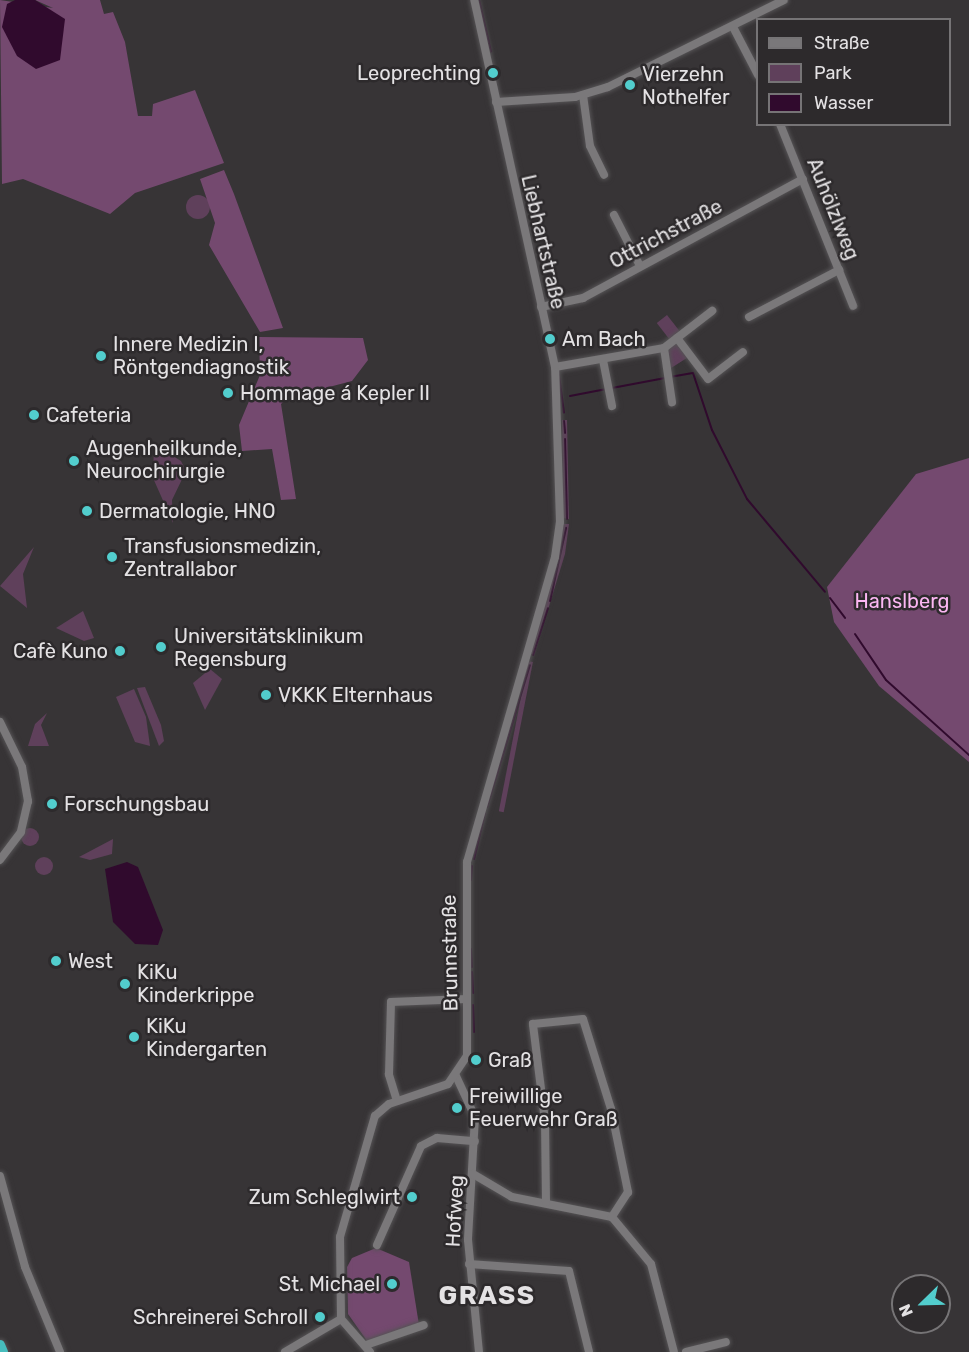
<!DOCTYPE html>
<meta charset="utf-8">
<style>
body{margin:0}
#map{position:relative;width:969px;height:1352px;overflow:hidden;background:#373436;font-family:Rubik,sans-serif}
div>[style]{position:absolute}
.green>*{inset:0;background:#5f405b;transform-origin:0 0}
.round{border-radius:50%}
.forest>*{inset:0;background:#74496f}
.water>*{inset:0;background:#300a2d}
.stream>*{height:2px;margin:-1px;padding:0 1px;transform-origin:1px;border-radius:1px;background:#300a2d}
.roads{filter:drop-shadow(0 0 2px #555355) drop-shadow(0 0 2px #555355)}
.minor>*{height:8px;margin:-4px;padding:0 4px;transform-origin:4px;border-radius:4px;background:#7a787a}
.highway>*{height:10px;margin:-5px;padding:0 5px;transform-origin:5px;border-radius:5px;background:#47bdbd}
.dots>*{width:16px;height:16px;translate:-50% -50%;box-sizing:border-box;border:3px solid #2d2a2c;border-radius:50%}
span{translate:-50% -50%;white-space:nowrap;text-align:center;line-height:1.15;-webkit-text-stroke:5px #2d2a2c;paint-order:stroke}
.poi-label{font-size:20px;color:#e4e2e4}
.right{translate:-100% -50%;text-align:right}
.left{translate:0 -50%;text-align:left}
.street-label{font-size:20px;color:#e4e2e4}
.park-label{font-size:20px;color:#fcb7f3}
.district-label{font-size:26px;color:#e4e2e4;font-weight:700;letter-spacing:1.5px}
.legend{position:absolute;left:756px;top:18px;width:195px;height:108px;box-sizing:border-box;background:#2d2a2c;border:2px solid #767476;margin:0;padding:8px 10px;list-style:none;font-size:18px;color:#e4e2e4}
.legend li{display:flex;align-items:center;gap:12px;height:30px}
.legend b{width:30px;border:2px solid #767476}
.north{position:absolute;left:891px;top:1274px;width:60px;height:60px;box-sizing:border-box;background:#2d2a2c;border:2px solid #767476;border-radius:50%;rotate:247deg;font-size:16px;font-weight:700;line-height:24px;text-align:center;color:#e4e2e4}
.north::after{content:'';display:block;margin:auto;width:21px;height:27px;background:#52cdcd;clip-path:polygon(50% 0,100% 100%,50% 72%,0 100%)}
</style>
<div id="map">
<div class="green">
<i class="round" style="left:186px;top:195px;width:24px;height:24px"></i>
<i style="left:667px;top:315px;width:23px;height:13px;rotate:52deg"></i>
<i style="clip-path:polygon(677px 339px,690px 356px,668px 370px,665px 348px)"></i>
<i style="clip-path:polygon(562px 420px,567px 420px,569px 519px,563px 518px)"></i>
<i style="clip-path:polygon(154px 444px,181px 461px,186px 471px,172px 500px,173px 523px,153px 478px)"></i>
<i style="clip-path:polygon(563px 524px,569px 524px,565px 554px,534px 655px,530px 654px)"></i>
<i style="clip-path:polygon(34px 547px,23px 574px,27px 608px,0 586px)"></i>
<i style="clip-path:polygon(83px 611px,94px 638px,84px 641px,56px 628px)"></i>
<i style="left:528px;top:661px;width:5px;height:153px;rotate:11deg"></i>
<i style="clip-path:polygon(210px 669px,222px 679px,205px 710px,193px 683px)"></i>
<i style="clip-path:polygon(145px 687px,161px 725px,164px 741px,159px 746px,137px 688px)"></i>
<i style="clip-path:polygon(134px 689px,146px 717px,150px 746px,135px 742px,116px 697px)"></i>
<i style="clip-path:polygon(47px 713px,41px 725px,49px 746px,28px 746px,35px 724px)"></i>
<i class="round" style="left:21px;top:828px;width:18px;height:18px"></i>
<i style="clip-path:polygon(113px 839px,112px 854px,90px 860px,79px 857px)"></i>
<i class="round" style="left:35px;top:857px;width:18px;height:18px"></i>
</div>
<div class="forest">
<i style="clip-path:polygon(0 0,53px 8px,35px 0,100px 0,104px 14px,113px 12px,125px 42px,138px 116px,152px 116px,153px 104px,195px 90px,224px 163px,135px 193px,110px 214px,23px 179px,2px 184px)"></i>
<i style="clip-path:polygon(224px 170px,234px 194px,283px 328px,260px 332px,209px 245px,215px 223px,200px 179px)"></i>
<i style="clip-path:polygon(259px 337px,363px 338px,368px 360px,352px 381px,287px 398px,281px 404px,296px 499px,281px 500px,272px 449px,242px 451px,239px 425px,260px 375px)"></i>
<i style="clip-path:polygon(969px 458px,969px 762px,879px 686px,834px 622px,827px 587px,916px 474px)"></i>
<i style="clip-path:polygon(376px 1248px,409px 1262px,419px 1325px,367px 1341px,348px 1314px,347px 1267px,352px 1258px)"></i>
</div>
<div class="water">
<i style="clip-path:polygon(15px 0,35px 0,65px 19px,60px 60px,36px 69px,17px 56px,2px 27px,7px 4px)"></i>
<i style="clip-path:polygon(127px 862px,138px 867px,163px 930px,158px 945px,135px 944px,113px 922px,105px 869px)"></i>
</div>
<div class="stream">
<i style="left:479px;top:0;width:53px;rotate:77deg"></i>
<i style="left:558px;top:368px;width:45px;rotate:82.4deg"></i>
<i style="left:670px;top:377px;width:23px;rotate:-10deg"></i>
<i style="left:693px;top:373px;width:60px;rotate:71.6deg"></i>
<i style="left:712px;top:430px;width:77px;rotate:63.1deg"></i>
<i style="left:747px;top:499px;width:121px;rotate:50deg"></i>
<i style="left:612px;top:388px;width:54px;rotate:-10.7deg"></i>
<i style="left:570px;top:396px;width:37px;rotate:-11deg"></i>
<i style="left:564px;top:421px;width:12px;rotate:85deg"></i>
<i style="left:565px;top:439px;width:80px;rotate:88.6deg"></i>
<i style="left:830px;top:598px;width:25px;rotate:53deg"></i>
<i style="left:550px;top:601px;width:75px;rotate:-77.6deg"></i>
<i style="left:855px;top:634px;width:55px;rotate:56deg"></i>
<i style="left:886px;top:680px;width:112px;rotate:42.1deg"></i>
<i style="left:533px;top:655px;width:49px;rotate:-72.3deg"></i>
<i style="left:487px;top:807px;width:148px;rotate:-73.2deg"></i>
<i style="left:474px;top:859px;width:47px;rotate:-76.6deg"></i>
<i style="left:471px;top:880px;width:14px;rotate:-86deg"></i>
<i style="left:471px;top:949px;width:18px;rotate:87deg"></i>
<i style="left:472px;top:972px;width:21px;rotate:87deg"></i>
<i style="left:473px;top:1005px;width:27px;rotate:88deg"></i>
</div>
<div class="roads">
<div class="minor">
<i style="left:733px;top:27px;width:54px;rotate:62.5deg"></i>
<i style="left:583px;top:95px;width:51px;rotate:82.2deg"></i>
<i style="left:590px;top:146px;width:32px;rotate:64deg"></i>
<i style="left:496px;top:102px;width:79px;rotate:-3.6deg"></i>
<i style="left:575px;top:97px;width:34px;rotate:-17deg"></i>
<i style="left:608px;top:87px;width:196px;rotate:-26.3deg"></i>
<i style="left:780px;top:124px;width:196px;rotate:68.1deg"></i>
<i style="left:614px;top:215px;width:57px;rotate:63deg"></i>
<i style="left:541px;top:307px;width:43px;rotate:-12.1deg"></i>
<i style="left:583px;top:298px;width:250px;rotate:-28.4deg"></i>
<i style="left:749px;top:317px;width:102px;rotate:-27.6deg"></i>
<i style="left:677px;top:338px;width:51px;rotate:52.9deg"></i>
<i style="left:708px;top:379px;width:44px;rotate:-37.6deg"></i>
<i style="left:664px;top:348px;width:55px;rotate:81.6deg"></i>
<i style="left:603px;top:360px;width:47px;rotate:78.9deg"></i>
<i style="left:555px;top:367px;width:111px;rotate:-9.9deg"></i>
<i style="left:664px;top:348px;width:61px;rotate:-37.6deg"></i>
<i style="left:0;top:722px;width:50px;rotate:63.9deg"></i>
<i style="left:22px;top:767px;width:35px;rotate:80deg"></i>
<i style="left:28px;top:801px;width:32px;rotate:103deg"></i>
<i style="left:21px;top:832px;width:35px;rotate:127deg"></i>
<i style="left:456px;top:1076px;width:45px;rotate:65.1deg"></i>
<i style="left:475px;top:1117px;width:123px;rotate:93.3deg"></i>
<i style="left:468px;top:1240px;width:113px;rotate:84.4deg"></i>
<i style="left:397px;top:1101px;width:28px;rotate:-107deg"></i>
<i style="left:389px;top:1074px;width:72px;rotate:-88.4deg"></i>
<i style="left:391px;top:1002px;width:76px;rotate:-2.3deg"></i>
<i style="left:473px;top:1174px;width:45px;rotate:30.5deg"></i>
<i style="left:512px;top:1197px;width:102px;rotate:11.3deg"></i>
<i style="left:612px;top:1217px;width:61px;rotate:50.3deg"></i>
<i style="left:651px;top:1264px;width:91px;rotate:75.4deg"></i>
<i style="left:0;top:1176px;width:94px;rotate:74.6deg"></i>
<i style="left:25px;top:1267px;width:92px;rotate:67.6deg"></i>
<i style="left:546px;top:1202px;width:81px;rotate:-90.7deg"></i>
<i style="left:545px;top:1121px;width:98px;rotate:-97.1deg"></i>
<i style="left:533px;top:1024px;width:50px;rotate:-5.7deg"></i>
<i style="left:583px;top:1019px;width:94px;rotate:72.7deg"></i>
<i style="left:611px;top:1109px;width:85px;rotate:78.4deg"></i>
<i style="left:628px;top:1192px;width:30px;rotate:123deg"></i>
<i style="left:377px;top:1245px;width:108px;rotate:-66deg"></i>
<i style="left:421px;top:1146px;width:18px;rotate:-27deg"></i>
<i style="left:437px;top:1138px;width:38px;rotate:5deg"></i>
<i style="left:469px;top:1264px;width:100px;rotate:4deg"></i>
<i style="left:569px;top:1271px;width:83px;rotate:76.1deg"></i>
<i style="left:366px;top:1345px;width:61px;rotate:-19deg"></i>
<i style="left:285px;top:1352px;width:65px;rotate:-30.5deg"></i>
<i style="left:370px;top:1352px;width:44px;rotate:-131.3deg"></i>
<i style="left:341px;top:1319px;width:82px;rotate:-90.7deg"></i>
<i style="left:340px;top:1237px;width:126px;rotate:-73.9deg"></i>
<i style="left:375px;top:1116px;width:18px;rotate:-41deg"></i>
<i style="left:389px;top:1104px;width:62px;rotate:-18.7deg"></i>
<i style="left:448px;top:1084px;width:34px;rotate:-56deg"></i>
<i style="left:467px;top:1056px;width:194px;rotate:-90deg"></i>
<i style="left:467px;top:862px;width:317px;rotate:-73.9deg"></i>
<i style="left:555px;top:557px;width:35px;rotate:-82deg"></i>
<i style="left:560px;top:522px;width:155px;rotate:-91.8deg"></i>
<i style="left:555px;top:367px;width:376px;rotate:-102.4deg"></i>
<i style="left:686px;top:1352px;width:41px;rotate:-14deg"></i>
</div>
<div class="highway">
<i style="left:0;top:1345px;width:8px;rotate:67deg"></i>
</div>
</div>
<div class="dots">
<i style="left:493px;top:73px;background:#52cdcd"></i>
<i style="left:630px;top:85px;background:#52cdcd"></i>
<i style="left:550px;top:339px;background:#52cdcd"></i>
<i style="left:101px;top:356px;background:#52cdcd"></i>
<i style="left:228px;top:393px;background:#52cdcd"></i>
<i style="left:34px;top:415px;background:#52cdcd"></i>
<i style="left:74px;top:461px;background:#52cdcd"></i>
<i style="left:87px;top:511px;background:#52cdcd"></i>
<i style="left:112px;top:557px;background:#52cdcd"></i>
<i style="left:161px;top:647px;background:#52cdcd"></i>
<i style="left:120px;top:651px;background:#52cdcd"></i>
<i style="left:266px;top:695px;background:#52cdcd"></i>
<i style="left:52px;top:804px;background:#52cdcd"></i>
<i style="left:56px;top:961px;background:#52cdcd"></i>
<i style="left:125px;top:984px;background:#52cdcd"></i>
<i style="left:134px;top:1037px;background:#52cdcd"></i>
<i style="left:476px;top:1060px;background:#52cdcd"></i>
<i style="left:457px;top:1108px;background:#52cdcd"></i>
<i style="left:412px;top:1197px;background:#52cdcd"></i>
<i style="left:392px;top:1284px;background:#52cdcd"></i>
<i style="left:320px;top:1317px;background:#52cdcd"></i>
</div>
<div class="poi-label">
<span class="right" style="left:481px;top:73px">Leoprechting</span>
<span class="left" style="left:642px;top:86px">Vierzehn<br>Nothelfer</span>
<span class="left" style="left:562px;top:339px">Am Bach</span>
<span class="left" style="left:113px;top:356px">Innere Medizin I,<br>Röntgendiagnostik</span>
<span class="left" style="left:240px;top:393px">Hommage á Kepler II</span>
<span class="left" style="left:46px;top:415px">Cafeteria</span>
<span class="left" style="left:86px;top:460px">Augenheilkunde,<br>Neurochirurgie</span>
<span class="left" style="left:99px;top:511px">Dermatologie, HNO</span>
<span class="left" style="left:124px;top:558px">Transfusionsmedizin,<br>Zentrallabor</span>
<span class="left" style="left:174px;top:648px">Universitätsklinikum<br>Regensburg</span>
<span class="right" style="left:108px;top:651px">Cafè Kuno</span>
<span class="left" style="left:278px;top:695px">VKKK Elternhaus</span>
<span class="left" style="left:64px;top:804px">Forschungsbau</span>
<span class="left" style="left:68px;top:961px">West</span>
<span class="left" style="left:137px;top:984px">KiKu<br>Kinderkrippe</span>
<span class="left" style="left:146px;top:1038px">KiKu<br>Kindergarten</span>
<span class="left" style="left:488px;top:1060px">Graß</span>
<span class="left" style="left:469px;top:1108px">Freiwillige<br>Feuerwehr Graß</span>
<span class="right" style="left:400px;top:1197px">Zum Schleglwirt</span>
<span class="right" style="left:380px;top:1284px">St. Michael</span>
<span class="right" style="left:308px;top:1317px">Schreinerei Schroll</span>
</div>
<div class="street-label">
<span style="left:833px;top:209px;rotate:68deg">Auhölzlweg</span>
<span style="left:666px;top:234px;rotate:-28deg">Ottrichstraße</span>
<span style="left:543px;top:242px;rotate:77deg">Liebhartstraße</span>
<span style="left:450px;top:953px;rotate:-91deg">Brunnstraße</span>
<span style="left:455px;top:1211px;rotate:-87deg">Hofweg</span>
</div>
<div class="park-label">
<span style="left:902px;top:601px">Hanslberg</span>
</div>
<div class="district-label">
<span style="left:487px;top:1296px">GRASS</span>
</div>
<ul class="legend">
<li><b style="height:8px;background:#7a787a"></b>Straße</li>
<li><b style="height:16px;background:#5f405b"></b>Park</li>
<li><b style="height:16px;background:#300a2d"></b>Wasser</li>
</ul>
<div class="north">N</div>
</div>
